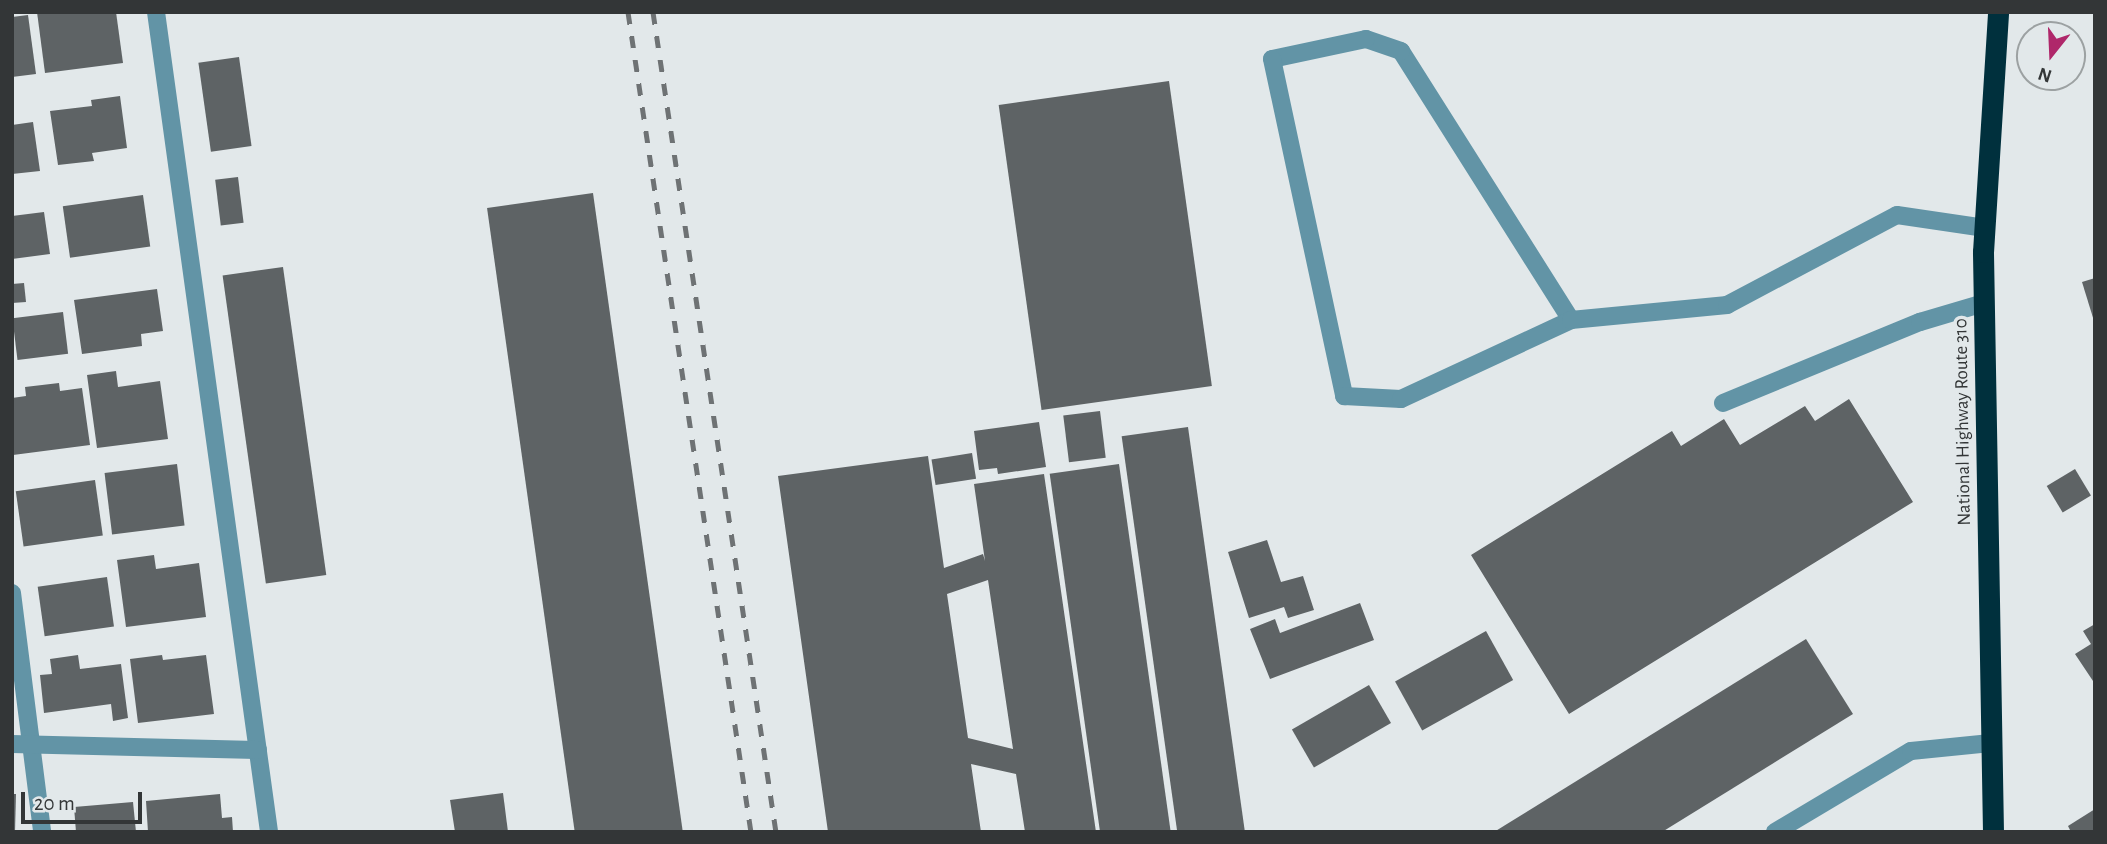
<!DOCTYPE html>
<html>
<head>
<meta charset="utf-8">
<style>
	body { margin:0 }
	#map { position:relative; width:2107px; height:844px; overflow:hidden; background:#e2e8ea; font-family:"Alegreya Sans",sans-serif }
	div>[style] { position:absolute }
	.building>* { inset:0; background:#5e6365; transform-origin:0 0 }
	.minor>* { height:18px; margin:-9px; padding:0 9px; transform-origin:9px; border-radius:9px; background:#6294a6 }
	.highway>* { height:21px; margin:-10.5px; padding:0 10.5px; transform-origin:10.5px; border-radius:10.5px; background:#00303d }
	.rail>* { height:5px; margin-top:-2.5px; transform-origin:0; background:repeating-linear-gradient(90deg,#6e7274 0 12px,transparent 0 24px) }
	span { translate:-50% -50%; white-space:nowrap; text-align:center; line-height:1.15; -webkit-text-stroke:7px #e2e8ea; paint-order:stroke }
	.street-label { font-size:19px; color:#333637 }
	.frame { position:absolute; inset:0; border:14px solid #333637; pointer-events:none }
	.north { position:absolute; left:2016px; top:21px; width:70px; height:70px; box-sizing:border-box; background:#e2e8ea; border:2px solid #9ca1a2; border-radius:50%; rotate:198deg; font-size:19px; font-weight:700; line-height:28px; text-align:center; color:#333637 }
	.north::after { content:''; display:block; margin:auto; width:24px; height:32px; background:#af276a; clip-path:polygon(50% 0,100% 100%,50% 72%,0 100%) }
	.scale { position:absolute; left:21px; top:792px; width:121px; height:32px; box-sizing:border-box; border:4px solid #333637; border-top:0; padding-left:9px; font-size:21px; line-height:24px; white-space:nowrap; color:#333637; -webkit-text-stroke:5px #e2e8ea; paint-order:stroke }
</style>
</head>
<body>
<div id="map">
	<div class="building">
		<div style="clip-path:polygon(37px 12px,116px 12px,123px 63px,45px 73px)"></div>
		<div style="clip-path:polygon(28px 15px,36px 74px,12px 77px,12px 17px)"></div>
		<div style="left:239px;top:57px;width:90px;height:41px;rotate:82deg"></div>
		<div style="left:1169px;top:81px;width:308px;height:172px;rotate:82deg"></div>
		<div style="clip-path:polygon(120px 96px,127px 148px,92px 153px,94px 161px,58px 165px,50px 111px,92px 106px,91px 100px)"></div>
		<div style="clip-path:polygon(33px 122px,40px 171px,12px 174px,12px 125px)"></div>
		<div style="left:238px;top:177px;width:46px;height:23px;rotate:83deg"></div>
		<div style="left:593px;top:193px;width:646px;height:107px;rotate:82deg"></div>
		<div style="left:143px;top:195px;width:52px;height:81px;rotate:82deg"></div>
		<div style="clip-path:polygon(44px 212px,50px 254px,12px 259px,12px 216px)"></div>
		<div style="left:283px;top:267px;width:311px;height:61px;rotate:82deg"></div>
		<div style="clip-path:polygon(2095px 278px,2095px 321px,2094px 321px,2082px 282px)"></div>
		<div style="clip-path:polygon(24px 283px,26px 302px,12px 303px,12px 284px)"></div>
		<div style="clip-path:polygon(157px 289px,163px 331px,141px 334px,142px 346px,82px 354px,74px 300px)"></div>
		<div style="left:63px;top:312px;width:42px;height:51px;rotate:83deg"></div>
		<div style="clip-path:polygon(116px 371px,118px 387px,160px 381px,168px 439px,97px 448px,87px 375px)"></div>
		<div style="clip-path:polygon(59px 383px,60px 391px,82px 388px,90px 445px,13px 455px,12px 398px,26px 396px,25px 387px)"></div>
		<div style="clip-path:polygon(1849px 399px,1913px 502px,1569px 714px,1471px 555px,1672px 431px,1681px 446px,1724px 419px,1740px 445px,1805px 406px,1815px 421px)"></div>
		<div style="left:1100px;top:411px;width:47px;height:37px;rotate:83deg"></div>
		<div style="clip-path:polygon(1039px 422px,1046px 467px,998px 474px,997px 468px,979px 470px,974px 431px)"></div>
		<div style="left:1188px;top:427px;width:409px;height:67px;rotate:82deg"></div>
		<div style="left:972px;top:453px;width:26px;height:41px;rotate:81deg"></div>
		<div style="clip-path:polygon(evenodd,928px 456px,944px 568px,983px 554px,985px 561px,974px 484px,1044px 474px,1096px 832px,1025px 832px,1016px 774px,971px 764px,981px 832px,828px 832px,778px 476px,928px 456px,988px 580px,1013px 749px,968px 738px,947px 594px,988px 580px)"></div>
		<div style="left:177px;top:464px;width:62px;height:73px;rotate:83deg"></div>
		<div style="left:1119px;top:464px;width:372px;height:70px;rotate:82deg"></div>
		<div style="left:2075px;top:469px;width:31px;height:33px;rotate:59deg"></div>
		<div style="left:95px;top:480px;width:56px;height:80px;rotate:82deg"></div>
		<div style="clip-path:polygon(1267px 540px,1281px 582px,1303px 576px,1314px 610px,1288px 618px,1284px 607px,1249px 618px,1228px 552px)"></div>
		<div style="clip-path:polygon(154px 555px,156px 569px,199px 563px,206px 617px,126px 627px,117px 560px)"></div>
		<div style="left:107px;top:577px;width:50px;height:70px;rotate:82deg"></div>
		<div style="clip-path:polygon(1360px 603px,1374px 640px,1270px 679px,1250px 629px,1275px 619px,1280px 633px)"></div>
		<div style="clip-path:polygon(2095px 624px,2095px 684px,2075px 654px,2091px 644px,2083px 631px)"></div>
		<div style="left:1486px;top:631px;width:56px;height:104px;rotate:61deg"></div>
		<div style="clip-path:polygon(1806px 639px,1853px 714px,1662px 832px,1494px 832px)"></div>
		<div style="clip-path:polygon(78px 655px,80px 669px,121px 664px,128px 718px,113px 721px,111px 704px,44px 713px,40px 675px,52px 674px,50px 659px)"></div>
		<div style="clip-path:polygon(162px 655px,163px 660px,206px 655px,214px 714px,138px 723px,130px 659px)"></div>
		<div style="left:1369px;top:685px;width:44px;height:89px;rotate:60deg"></div>
		<div style="clip-path:polygon(503px 793px,508px 832px,455px 832px,450px 800px)"></div>
		<div style="clip-path:polygon(12px 794px,16px 794px,15px 832px,12px 832px)"></div>
		<div style="clip-path:polygon(220px 794px,222px 818px,232px 817px,233px 832px,148px 832px,146px 801px)"></div>
		<div style="clip-path:polygon(133px 802px,136px 832px,76px 832px,74px 807px)"></div>
		<div style="clip-path:polygon(2095px 809px,2095px 832px,2071px 832px,2068px 826px)"></div>
	</div>
	<div class="minor">
		<div style="left:156px;top:12px;width:828px;rotate:82.15deg"></div>
		<div style="left:1571px;top:320px;width:318px;rotate:-122.3deg"></div>
		<div style="left:1401px;top:51px;width:37px;rotate:-161deg"></div>
		<div style="left:1366px;top:39px;width:96px;rotate:168deg"></div>
		<div style="left:1272px;top:59px;width:345px;rotate:77.9deg"></div>
		<div style="left:1344px;top:396px;width:57px;rotate:3deg"></div>
		<div style="left:1401px;top:399px;width:187px;rotate:-24.9deg"></div>
		<div style="left:1571px;top:320px;width:157px;rotate:-5.5deg"></div>
		<div style="left:1727px;top:305px;width:192px;rotate:-27.9deg"></div>
		<div style="left:1897px;top:215px;width:89px;rotate:8.4deg"></div>
		<div style="left:1723px;top:403px;width:213px;rotate:-22.4deg"></div>
		<div style="left:1920px;top:322px;width:67px;rotate:-16.5deg"></div>
		<div style="left:12px;top:593px;width:241px;rotate:82.8deg"></div>
		<div style="left:12px;top:744px;width:246px;rotate:1.4deg"></div>
		<div style="left:1775px;top:832px;width:158px;rotate:-30.8deg"></div>
		<div style="left:1911px;top:751px;width:80px;rotate:-5.7deg"></div>
	</div>
	<div class="highway">
		<div style="left:1993px;top:832px;width:580px;rotate:-90.99deg"></div>
		<div style="left:1983px;top:252px;width:240px;rotate:-86.4deg"></div>
	</div>
	<div class="rail">
		<div style="left:628px;top:12px;width:829px;rotate:81.47deg"></div>
		<div style="left:653px;top:12px;width:829px;rotate:81.47deg"></div>
	</div>
	<div class="street-label">
		<span style="left:1963px;top:422px;rotate:-91deg">National Highway Route 310</span>
	</div>
	<div class="frame"></div>
	<div class="north">N</div>
	<div class="scale">20 m</div>
</div>
</body>
</html>
